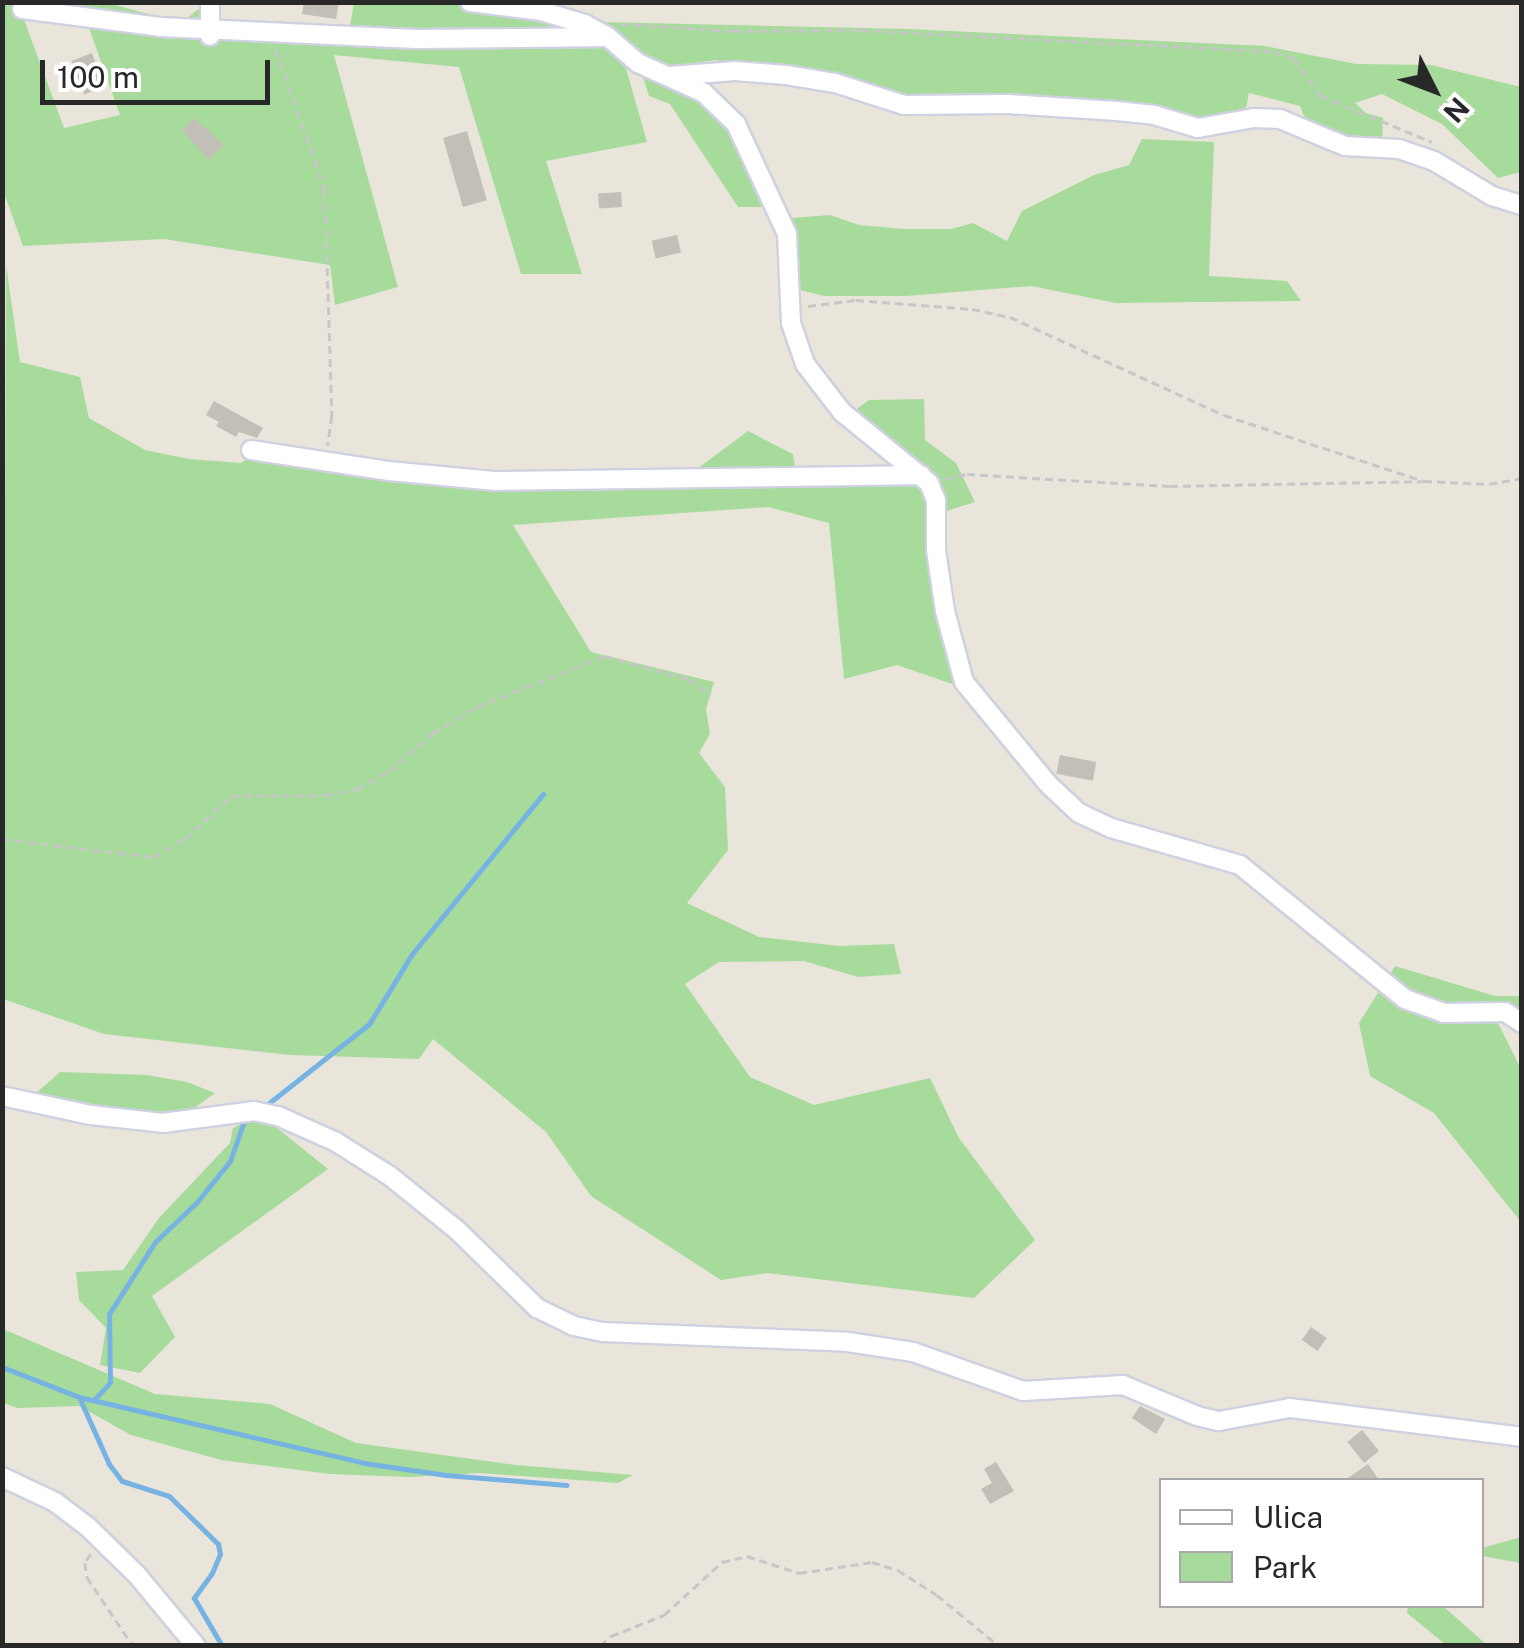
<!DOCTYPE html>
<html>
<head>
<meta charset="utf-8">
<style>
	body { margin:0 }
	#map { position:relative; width:1524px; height:1648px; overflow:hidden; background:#e9e5db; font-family:"Public Sans",sans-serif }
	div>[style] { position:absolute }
	.green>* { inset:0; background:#a7db9c }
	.stream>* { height:5px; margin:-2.5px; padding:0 2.5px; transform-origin:2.5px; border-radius:2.5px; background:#77b3e2 }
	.building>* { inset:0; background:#c2bfb7; transform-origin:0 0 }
	.path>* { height:2.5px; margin-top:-1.25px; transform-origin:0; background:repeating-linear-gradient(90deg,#c7c7c7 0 8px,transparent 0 13px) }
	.roads { filter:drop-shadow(2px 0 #d0d1e0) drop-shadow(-2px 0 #d0d1e0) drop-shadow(0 2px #d0d1e0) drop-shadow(0 -2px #d0d1e0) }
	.minor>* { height:18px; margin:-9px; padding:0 9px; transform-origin:9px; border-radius:9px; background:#fff }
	span { translate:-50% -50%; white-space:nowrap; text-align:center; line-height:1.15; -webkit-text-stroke:8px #fff; paint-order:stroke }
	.frame { position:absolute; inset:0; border:5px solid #282828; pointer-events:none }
	.legend { position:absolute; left:1159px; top:1478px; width:325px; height:130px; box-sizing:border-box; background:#fff; border:2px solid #a9a9a9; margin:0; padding:12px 18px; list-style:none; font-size:30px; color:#282828 }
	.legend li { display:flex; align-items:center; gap:20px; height:50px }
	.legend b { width:50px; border:2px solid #a9a9a9 }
	.north { position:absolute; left:1384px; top:40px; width:100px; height:100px; -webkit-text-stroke:8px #fff; paint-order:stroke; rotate:132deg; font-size:28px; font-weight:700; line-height:40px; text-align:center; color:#282828 }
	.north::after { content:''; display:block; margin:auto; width:35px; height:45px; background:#282828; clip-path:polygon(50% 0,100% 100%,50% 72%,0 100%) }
	.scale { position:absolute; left:40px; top:60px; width:230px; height:45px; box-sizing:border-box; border:5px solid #282828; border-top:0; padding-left:12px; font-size:30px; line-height:35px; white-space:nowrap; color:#282828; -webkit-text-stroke:8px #fff; paint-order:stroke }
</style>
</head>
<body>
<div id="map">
	<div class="green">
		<div style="clip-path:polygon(443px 2px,546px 17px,584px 29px,349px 32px,354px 3px)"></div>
		<div style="clip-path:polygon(3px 3px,108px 3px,174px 21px,186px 19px,206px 3px,202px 20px,162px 25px,40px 5px,19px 6px,64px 128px,120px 115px,89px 28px,329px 40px,608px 44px,623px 58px,647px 142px,546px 161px,582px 274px,521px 274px,459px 67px,334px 55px,398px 287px,335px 305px,330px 265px,164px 239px,23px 246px,3px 190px)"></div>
		<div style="clip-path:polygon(600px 22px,908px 29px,1265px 46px,1356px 64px,1431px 65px,1521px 87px,1521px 172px,1498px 178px,1442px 124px,1382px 94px,1355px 103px,1366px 113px,1383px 118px,1382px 145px,1346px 141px,1309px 128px,1300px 106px,1249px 93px,1245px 114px,1182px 120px,925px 105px,716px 60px,663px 67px,641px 59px)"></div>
		<div style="clip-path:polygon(642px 74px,697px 98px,717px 114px,738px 143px,769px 207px,738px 207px,670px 104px,649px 96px)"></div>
		<div style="clip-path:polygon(1142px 139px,1214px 142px,1209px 276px,1287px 281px,1301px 301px,1116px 303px,1031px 286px,906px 296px,824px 296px,796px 289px,792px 218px,830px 215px,859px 225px,905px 229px,951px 229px,973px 223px,1007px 241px,1022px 211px,1094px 175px,1129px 165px)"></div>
		<div style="clip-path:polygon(6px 265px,20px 362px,80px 377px,89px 418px,145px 450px,189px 459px,241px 463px,269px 444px,390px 465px,512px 474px,697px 469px,748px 431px,793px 454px,796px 472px,893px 467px,839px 422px,869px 400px,924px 399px,925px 440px,956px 463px,975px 502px,931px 516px,961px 687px,897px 665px,844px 679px,829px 523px,768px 507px,513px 525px,591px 652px,714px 682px,706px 709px,710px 734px,699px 753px,725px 787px,728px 850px,687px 903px,759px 937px,839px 946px,894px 944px,901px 974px,858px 977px,804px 961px,719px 962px,685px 984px,750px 1077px,814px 1105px,930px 1078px,959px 1138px,1035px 1240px,974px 1298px,767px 1273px,721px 1280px,591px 1196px,546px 1132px,433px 1039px,419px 1059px,290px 1055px,104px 1034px,3px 999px)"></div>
		<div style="clip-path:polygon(1395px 966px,1495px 996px,1521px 996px,1521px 1021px,1498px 1023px,1521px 1069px,1521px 1222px,1434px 1113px,1370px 1076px,1359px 1023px)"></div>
		<div style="clip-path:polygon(60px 1072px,147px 1075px,187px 1082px,215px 1093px,185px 1115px,76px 1109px,35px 1094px)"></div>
		<div style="clip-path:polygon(251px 1119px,267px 1120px,328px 1169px,152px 1296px,175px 1337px,140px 1373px,100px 1365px,106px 1328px,79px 1300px,76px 1272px,123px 1270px,159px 1218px,230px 1143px,233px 1128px)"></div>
		<div style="clip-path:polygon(3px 1329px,155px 1394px,270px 1404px,356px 1443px,516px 1465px,633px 1475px,618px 1483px,479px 1473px,410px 1477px,330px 1474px,221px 1460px,131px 1435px,79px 1406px,17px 1408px,3px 1403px)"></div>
		<div style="clip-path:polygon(1521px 1537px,1521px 1563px,1482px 1556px,1482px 1548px)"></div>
		<div style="clip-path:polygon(1408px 1606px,1443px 1606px,1487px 1645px,1446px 1645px,1407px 1613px)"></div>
	</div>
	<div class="stream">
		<div style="left:269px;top:1103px;width:127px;rotate:-38.3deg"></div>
		<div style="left:369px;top:1024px;width:82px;rotate:-58.4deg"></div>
		<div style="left:412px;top:954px;width:207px;rotate:-50.7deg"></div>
		<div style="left:2px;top:1367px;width:83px;rotate:21.3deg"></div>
		<div style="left:79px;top:1397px;width:293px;rotate:13deg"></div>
		<div style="left:364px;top:1463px;width:83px;rotate:8.3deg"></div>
		<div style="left:446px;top:1475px;width:121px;rotate:4.7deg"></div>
		<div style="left:79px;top:1397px;width:73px;rotate:65.9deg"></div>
		<div style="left:109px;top:1464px;width:21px;rotate:53deg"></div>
		<div style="left:122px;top:1481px;width:49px;rotate:17.7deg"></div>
		<div style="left:169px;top:1496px;width:69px;rotate:44.4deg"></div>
		<div style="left:218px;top:1544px;width:10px;rotate:79deg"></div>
		<div style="left:220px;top:1554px;width:21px;rotate:113deg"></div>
		<div style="left:212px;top:1573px;width:31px;rotate:126deg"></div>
		<div style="left:194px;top:1598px;width:56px;rotate:59.7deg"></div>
		<div style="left:94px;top:1400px;width:24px;rotate:-48deg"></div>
		<div style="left:110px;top:1382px;width:68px;rotate:-90.8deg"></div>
		<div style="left:109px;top:1314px;width:85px;rotate:-57.4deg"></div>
		<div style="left:155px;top:1242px;width:58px;rotate:-43.6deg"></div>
		<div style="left:197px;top:1202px;width:53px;rotate:-51.2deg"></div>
		<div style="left:230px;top:1161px;width:42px;rotate:-70.7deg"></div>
	</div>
	<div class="building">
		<div style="clip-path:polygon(304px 2px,339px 2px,336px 19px,302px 14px)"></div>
		<div style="left:92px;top:53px;width:36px;height:22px;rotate:69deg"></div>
		<div style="clip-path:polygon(194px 118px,224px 145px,209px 160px,182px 130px)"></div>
		<div style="left:467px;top:131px;width:72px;height:25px;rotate:74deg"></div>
		<div style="left:621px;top:192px;width:15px;height:23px;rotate:86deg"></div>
		<div style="left:677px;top:235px;width:18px;height:26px;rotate:77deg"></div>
		<div style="clip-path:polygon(214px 401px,263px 428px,257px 438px,239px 432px,236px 437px,216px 426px,219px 422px,206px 415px)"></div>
		<div style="left:1060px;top:755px;width:37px;height:19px;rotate:11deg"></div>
		<div style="left:1311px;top:1327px;width:19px;height:16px;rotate:35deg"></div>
		<div style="clip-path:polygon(1140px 1406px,1165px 1419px,1156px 1434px,1132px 1418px)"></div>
		<div style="left:1362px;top:1430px;width:27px;height:19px;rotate:51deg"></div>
		<div style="clip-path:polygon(996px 1462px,1014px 1491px,990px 1504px,981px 1489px,992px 1483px,984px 1469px)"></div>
		<div style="clip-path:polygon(1368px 1464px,1379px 1480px,1345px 1480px)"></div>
	</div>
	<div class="path">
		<div style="left:621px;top:24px;width:113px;rotate:3.5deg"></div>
		<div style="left:734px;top:31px;width:127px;rotate:-0.5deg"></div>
		<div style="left:861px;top:30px;width:415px;rotate:3deg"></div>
		<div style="left:1275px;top:52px;width:20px;rotate:18deg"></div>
		<div style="left:1294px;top:58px;width:47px;rotate:54.6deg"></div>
		<div style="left:1321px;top:96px;width:120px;rotate:22.5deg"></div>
		<div style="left:276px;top:49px;width:149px;rotate:70.8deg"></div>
		<div style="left:325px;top:190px;width:226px;rotate:88.2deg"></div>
		<div style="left:332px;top:416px;width:30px;rotate:98deg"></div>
		<div style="left:808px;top:306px;width:48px;rotate:-7.1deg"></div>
		<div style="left:856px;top:300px;width:116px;rotate:4.4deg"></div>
		<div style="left:972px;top:309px;width:39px;rotate:12deg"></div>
		<div style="left:1010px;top:317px;width:235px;rotate:24.6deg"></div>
		<div style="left:1224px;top:415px;width:211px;rotate:18.3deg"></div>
		<div style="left:1424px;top:481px;width:65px;rotate:2.6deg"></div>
		<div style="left:1489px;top:484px;width:34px;rotate:-10deg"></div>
		<div style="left:945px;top:479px;width:23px;rotate:-13deg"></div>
		<div style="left:967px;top:474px;width:203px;rotate:3.4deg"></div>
		<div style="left:1170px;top:486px;width:251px;rotate:-1.1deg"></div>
		<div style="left:2px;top:839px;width:153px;rotate:6.8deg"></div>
		<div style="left:154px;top:857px;width:36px;rotate:-30deg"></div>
		<div style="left:185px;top:839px;width:63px;rotate:-43.1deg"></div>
		<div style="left:231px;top:796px;width:95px;rotate:-0.6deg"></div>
		<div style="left:326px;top:795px;width:32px;rotate:-11deg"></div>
		<div style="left:357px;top:789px;width:35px;rotate:-29deg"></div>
		<div style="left:388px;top:772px;width:60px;rotate:-40.9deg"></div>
		<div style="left:433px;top:733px;width:50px;rotate:-31.2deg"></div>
		<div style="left:476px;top:707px;width:139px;rotate:-21.6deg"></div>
		<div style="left:605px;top:656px;width:87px;rotate:15.3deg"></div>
		<div style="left:689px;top:679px;width:27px;rotate:36deg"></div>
		<div style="left:91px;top:1554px;width:11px;rotate:124deg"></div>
		<div style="left:85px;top:1563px;width:14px;rotate:82deg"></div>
		<div style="left:87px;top:1577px;width:83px;rotate:56.3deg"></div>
		<div style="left:600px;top:1646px;width:15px;rotate:-42deg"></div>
		<div style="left:611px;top:1636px;width:57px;rotate:-21.6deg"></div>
		<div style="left:664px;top:1615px;width:79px;rotate:-42.4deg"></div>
		<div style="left:722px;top:1562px;width:26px;rotate:-13deg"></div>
		<div style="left:747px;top:1556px;width:55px;rotate:18.1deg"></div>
		<div style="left:799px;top:1573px;width:74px;rotate:-8.6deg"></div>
		<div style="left:872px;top:1562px;width:27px;rotate:17deg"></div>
		<div style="left:898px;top:1570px;width:46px;rotate:32.7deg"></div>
		<div style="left:937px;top:1595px;width:80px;rotate:39.4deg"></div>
	</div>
	<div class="roads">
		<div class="minor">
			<div style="left:470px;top:2px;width:72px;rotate:7.2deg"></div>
			<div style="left:541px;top:11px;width:46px;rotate:16.5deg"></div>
			<div style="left:585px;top:24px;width:26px;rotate:29deg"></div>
			<div style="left:608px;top:37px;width:40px;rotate:41deg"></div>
			<div style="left:638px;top:63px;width:72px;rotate:24.4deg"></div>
			<div style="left:704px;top:93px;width:45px;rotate:44.1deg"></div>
			<div style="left:736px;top:124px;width:121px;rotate:65.1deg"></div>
			<div style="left:787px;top:234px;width:89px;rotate:87.4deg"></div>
			<div style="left:791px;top:323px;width:43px;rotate:71.1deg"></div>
			<div style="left:805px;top:364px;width:61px;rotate:52.4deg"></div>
			<div style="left:842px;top:412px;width:112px;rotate:39.2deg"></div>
			<div style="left:929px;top:483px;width:18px;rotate:68deg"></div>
			<div style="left:936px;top:500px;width:50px;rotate:90deg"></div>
			<div style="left:936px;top:550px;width:62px;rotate:81.6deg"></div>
			<div style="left:945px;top:611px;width:73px;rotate:75deg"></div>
			<div style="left:964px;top:682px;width:132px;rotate:50.5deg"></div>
			<div style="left:1048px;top:784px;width:42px;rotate:43.1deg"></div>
			<div style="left:1079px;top:813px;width:35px;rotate:25deg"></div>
			<div style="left:1111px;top:828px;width:134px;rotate:16deg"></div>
			<div style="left:1240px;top:865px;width:213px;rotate:39.1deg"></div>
			<div style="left:1405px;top:999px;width:41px;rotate:19.7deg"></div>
			<div style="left:1444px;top:1013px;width:61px;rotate:-0.9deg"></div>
			<div style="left:1505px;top:1012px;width:20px;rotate:33deg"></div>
			<div style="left:22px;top:9px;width:139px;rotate:7.4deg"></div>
			<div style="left:160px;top:27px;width:256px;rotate:2.7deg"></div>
			<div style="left:416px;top:39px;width:191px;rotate:-0.6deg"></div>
			<div style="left:210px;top:36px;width:34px;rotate:-90deg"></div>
			<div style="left:671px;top:76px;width:64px;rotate:-4.5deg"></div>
			<div style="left:735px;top:71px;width:51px;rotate:4.5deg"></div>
			<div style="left:786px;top:75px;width:50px;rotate:9.3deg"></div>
			<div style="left:835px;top:83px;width:72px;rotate:17.7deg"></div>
			<div style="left:904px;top:105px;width:104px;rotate:-0.6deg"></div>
			<div style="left:1008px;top:104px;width:109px;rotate:3.7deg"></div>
			<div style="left:1117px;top:111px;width:37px;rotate:6deg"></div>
			<div style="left:1154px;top:115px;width:46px;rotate:16.5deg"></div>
			<div style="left:1198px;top:128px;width:57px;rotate:-10.1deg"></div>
			<div style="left:1254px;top:118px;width:26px;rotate:2deg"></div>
			<div style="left:1280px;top:119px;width:70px;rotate:22.6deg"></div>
			<div style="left:1345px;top:146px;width:54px;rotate:3.2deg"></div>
			<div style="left:1399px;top:149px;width:37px;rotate:19deg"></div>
			<div style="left:1434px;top:161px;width:68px;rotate:31.1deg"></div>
			<div style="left:1492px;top:196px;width:31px;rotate:17deg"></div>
			<div style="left:251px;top:450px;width:140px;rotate:8.7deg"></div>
			<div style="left:389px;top:471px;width:105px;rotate:5.4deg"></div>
			<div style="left:494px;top:481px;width:427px;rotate:-0.8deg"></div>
			<div style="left:2px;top:1096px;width:91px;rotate:12.1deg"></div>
			<div style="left:91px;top:1115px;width:72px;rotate:6.3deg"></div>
			<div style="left:163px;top:1123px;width:92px;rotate:-7.5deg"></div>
			<div style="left:254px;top:1111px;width:25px;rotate:12deg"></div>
			<div style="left:278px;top:1116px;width:64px;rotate:24.1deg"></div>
			<div style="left:336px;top:1142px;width:64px;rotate:32.2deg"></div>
			<div style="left:390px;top:1176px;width:86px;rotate:38.9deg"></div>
			<div style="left:457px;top:1230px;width:112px;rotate:44.3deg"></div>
			<div style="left:537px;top:1308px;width:41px;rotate:25.9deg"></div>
			<div style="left:574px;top:1326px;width:30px;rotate:12deg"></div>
			<div style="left:603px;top:1332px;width:245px;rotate:2.3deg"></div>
			<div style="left:848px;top:1342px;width:66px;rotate:8.7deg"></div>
			<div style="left:913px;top:1352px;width:117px;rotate:19.5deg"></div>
			<div style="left:1023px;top:1391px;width:100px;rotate:-3.4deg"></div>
			<div style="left:1123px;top:1385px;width:80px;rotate:22.7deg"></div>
			<div style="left:1197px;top:1416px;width:23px;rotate:13deg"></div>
			<div style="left:1219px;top:1421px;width:72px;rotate:-10.4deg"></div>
			<div style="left:1290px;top:1408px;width:234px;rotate:7.1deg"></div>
			<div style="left:2px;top:1477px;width:59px;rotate:25.3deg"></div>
			<div style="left:55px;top:1502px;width:41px;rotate:37.1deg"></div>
			<div style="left:88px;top:1527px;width:69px;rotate:44.4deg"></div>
			<div style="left:137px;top:1575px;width:92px;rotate:50.3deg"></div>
		</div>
	</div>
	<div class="frame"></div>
	<ul class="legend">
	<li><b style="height:12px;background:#fff"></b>Ulica</li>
	<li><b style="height:28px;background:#a7db9c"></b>Park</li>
	</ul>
	<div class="north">N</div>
	<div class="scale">100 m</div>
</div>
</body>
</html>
